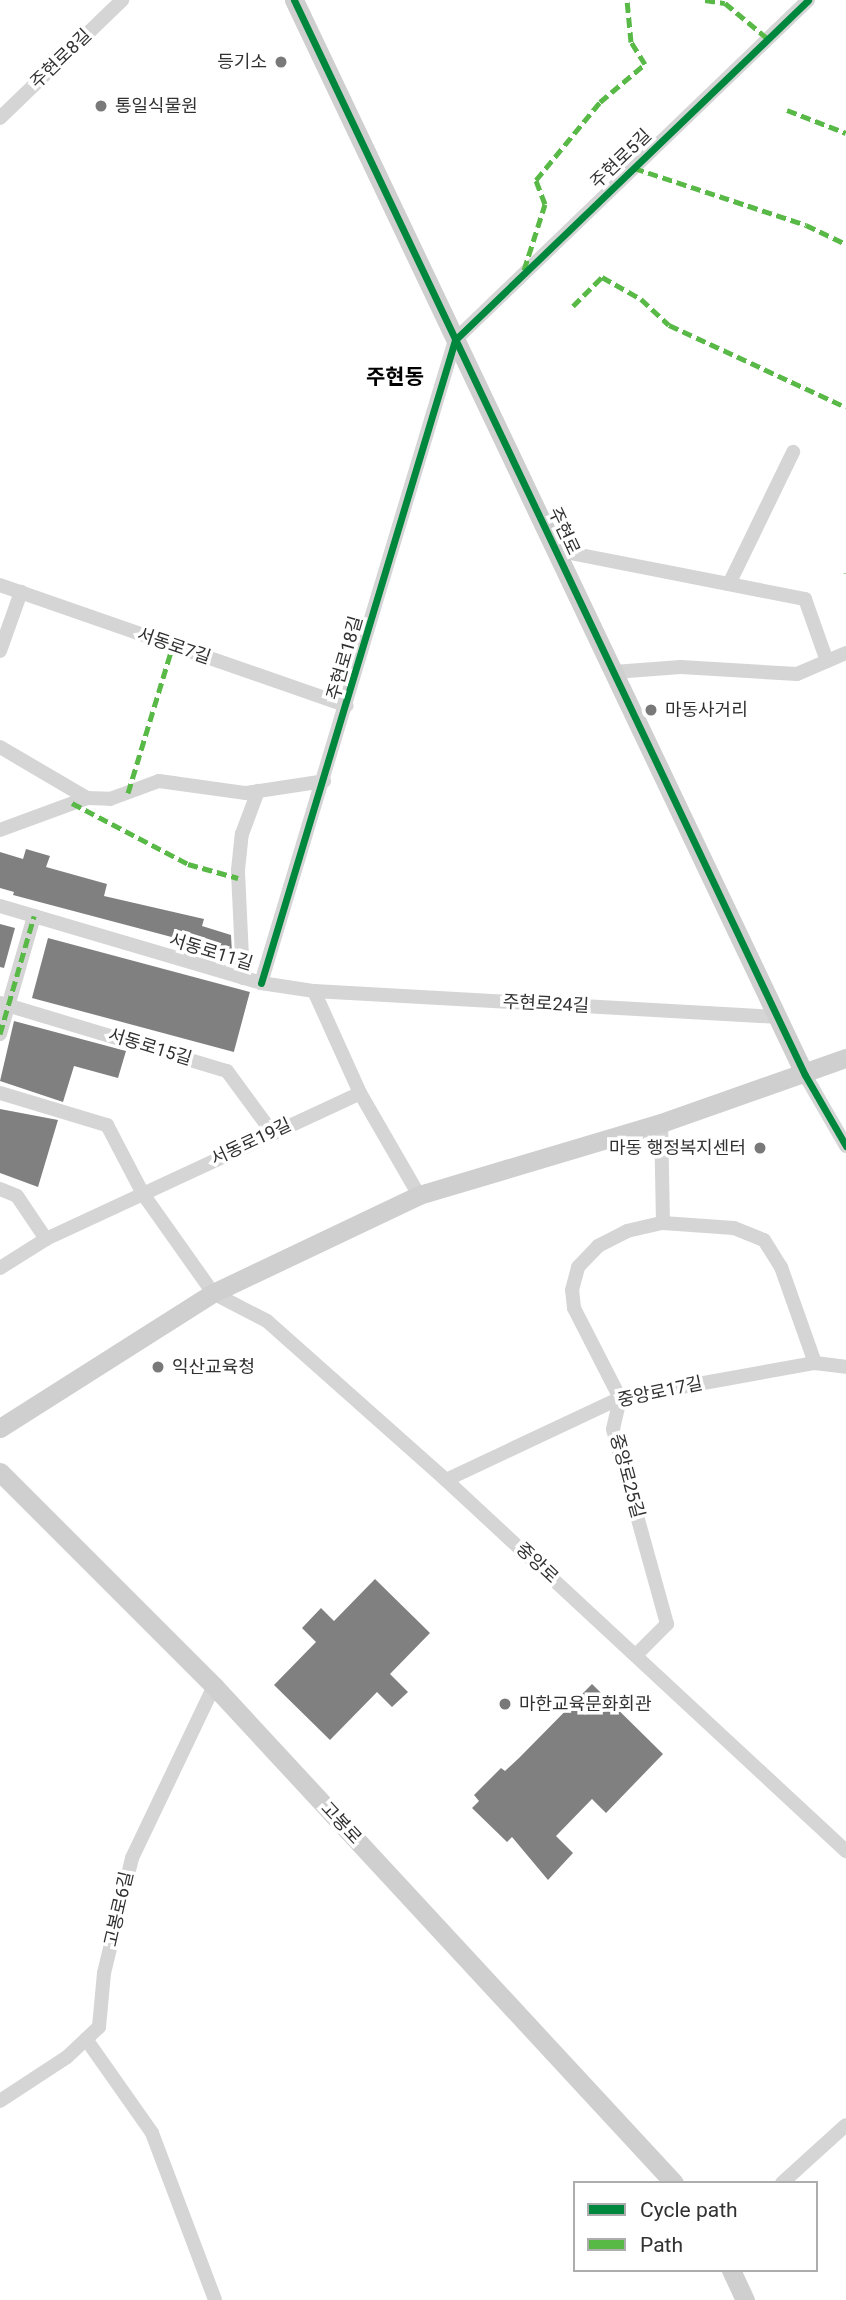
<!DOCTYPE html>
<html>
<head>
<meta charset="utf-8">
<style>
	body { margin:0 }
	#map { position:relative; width:846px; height:2300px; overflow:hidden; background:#fff; font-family:Roboto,"Noto Sans KR",sans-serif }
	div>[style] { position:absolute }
	.building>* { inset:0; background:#808080; transform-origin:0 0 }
	.street>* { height:14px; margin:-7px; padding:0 7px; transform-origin:7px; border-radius:7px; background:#d5d5d5 }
	.secondary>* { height:19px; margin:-9.5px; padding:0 9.5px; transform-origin:9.5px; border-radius:9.5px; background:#cfcfcf }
	.quiet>* { height:5px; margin-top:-2.5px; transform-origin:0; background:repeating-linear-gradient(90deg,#58b947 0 10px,transparent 0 15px) }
	.cycleway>* { height:7px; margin:-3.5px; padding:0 3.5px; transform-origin:3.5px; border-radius:3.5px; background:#00873e }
	.dots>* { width:19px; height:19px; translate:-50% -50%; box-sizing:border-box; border:4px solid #fff; border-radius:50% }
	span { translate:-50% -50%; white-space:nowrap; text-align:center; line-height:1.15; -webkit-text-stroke:7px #fff; paint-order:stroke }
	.street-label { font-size:18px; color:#313131 }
	.poi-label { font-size:18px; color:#313131 }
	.right { translate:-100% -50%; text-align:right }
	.left { translate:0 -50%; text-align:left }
	.quarter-label { font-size:21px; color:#000; font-weight:700 }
	.legend { position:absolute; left:573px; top:2181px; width:245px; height:91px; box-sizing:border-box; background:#fff; border:2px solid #adadad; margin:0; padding:9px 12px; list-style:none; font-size:21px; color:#313131 }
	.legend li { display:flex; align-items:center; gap:14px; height:35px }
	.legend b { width:35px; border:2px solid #adadad }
</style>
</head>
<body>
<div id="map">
	<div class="building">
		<div style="clip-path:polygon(26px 849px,50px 856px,46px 867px,107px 884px,104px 896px,204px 919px,202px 926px,231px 935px,232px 953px,13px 895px,14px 892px,0 888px,0 852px,23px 859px)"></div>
		<div style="clip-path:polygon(0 924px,15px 928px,4px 968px,0 967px)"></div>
		<div style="left:48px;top:938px;width:209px;height:62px;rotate:15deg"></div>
		<div style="clip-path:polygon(14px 1021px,126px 1051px,118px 1078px,74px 1066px,63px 1102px,0 1081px)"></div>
		<div style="clip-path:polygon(0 1109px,58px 1120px,38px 1187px,0 1173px)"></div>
		<div style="clip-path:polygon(375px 1579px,430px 1633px,390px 1674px,408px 1692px,392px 1707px,377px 1692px,330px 1740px,274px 1685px,316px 1642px,302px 1628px,321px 1608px,334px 1621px)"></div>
		<div style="clip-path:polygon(592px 1684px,663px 1754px,606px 1813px,592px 1799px,556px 1836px,573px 1853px,548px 1880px,512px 1837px,507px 1842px,472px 1808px,479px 1801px,474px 1795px,501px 1768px,505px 1771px,519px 1758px)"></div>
	</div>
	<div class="street">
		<div style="left:0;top:118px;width:170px;rotate:-44deg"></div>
		<div style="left:555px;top:550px;width:255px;rotate:11.1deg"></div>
		<div style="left:805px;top:599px;width:66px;rotate:70.5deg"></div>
		<div style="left:729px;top:584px;width:147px;rotate:-64.1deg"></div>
		<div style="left:0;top:585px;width:367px;rotate:19.2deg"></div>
		<div style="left:0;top:651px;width:63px;rotate:-70.4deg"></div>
		<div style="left:614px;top:672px;width:67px;rotate:-4.3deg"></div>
		<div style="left:681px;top:667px;width:116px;rotate:3.5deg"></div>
		<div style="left:797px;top:674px;width:53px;rotate:-23.2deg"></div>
		<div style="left:0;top:747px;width:101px;rotate:30.4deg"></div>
		<div style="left:0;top:830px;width:93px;rotate:-20.2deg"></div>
		<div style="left:87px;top:798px;width:23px;rotate:2deg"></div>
		<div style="left:110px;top:799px;width:52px;rotate:-20.2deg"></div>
		<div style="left:159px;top:781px;width:88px;rotate:7.9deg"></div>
		<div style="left:246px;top:793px;width:79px;rotate:-8.7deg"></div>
		<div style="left:0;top:906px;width:272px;rotate:16.4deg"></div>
		<div style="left:261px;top:983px;width:54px;rotate:8.6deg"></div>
		<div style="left:314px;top:991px;width:112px;rotate:65.7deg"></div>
		<div style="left:360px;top:1093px;width:118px;rotate:60deg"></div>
		<div style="left:243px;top:978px;width:108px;rotate:-92.7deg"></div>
		<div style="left:238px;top:870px;width:36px;rotate:-84deg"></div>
		<div style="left:242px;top:834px;width:46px;rotate:-69.6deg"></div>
		<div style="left:261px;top:983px;width:672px;rotate:-73.21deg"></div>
		<div style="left:455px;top:340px;width:490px;rotate:-43.9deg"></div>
		<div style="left:314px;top:991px;width:465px;rotate:3.2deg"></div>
		<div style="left:0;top:1003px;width:237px;rotate:16.7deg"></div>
		<div style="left:227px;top:1071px;width:74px;rotate:53.7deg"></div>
		<div style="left:0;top:1034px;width:123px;rotate:-73.9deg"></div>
		<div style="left:805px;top:1075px;width:82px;rotate:60deg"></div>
		<div style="left:0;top:1093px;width:112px;rotate:16.7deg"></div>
		<div style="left:107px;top:1125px;width:78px;rotate:62.4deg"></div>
		<div style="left:143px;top:1194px;width:121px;rotate:54.7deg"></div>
		<div style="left:213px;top:1293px;width:61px;rotate:27.4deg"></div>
		<div style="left:267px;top:1321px;width:239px;rotate:41.6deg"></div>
		<div style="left:446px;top:1480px;width:546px;rotate:42.85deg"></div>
		<div style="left:0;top:1189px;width:18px;rotate:22deg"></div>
		<div style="left:17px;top:1196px;width:52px;rotate:56deg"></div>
		<div style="left:663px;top:1223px;width:71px;rotate:4deg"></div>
		<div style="left:734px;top:1228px;width:32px;rotate:22deg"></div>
		<div style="left:764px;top:1240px;width:32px;rotate:58deg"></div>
		<div style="left:781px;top:1267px;width:102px;rotate:70.5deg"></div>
		<div style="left:0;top:1268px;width:54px;rotate:-32.2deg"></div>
		<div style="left:46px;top:1239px;width:346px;rotate:-24.9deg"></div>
		<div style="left:446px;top:1480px;width:192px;rotate:-25.2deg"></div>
		<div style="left:620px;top:1398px;width:198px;rotate:-10.2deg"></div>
		<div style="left:815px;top:1363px;width:31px;rotate:7deg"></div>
		<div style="left:636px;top:1655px;width:44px;rotate:-45deg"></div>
		<div style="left:667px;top:1624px;width:202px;rotate:-105.5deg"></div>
		<div style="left:613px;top:1429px;width:32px;rotate:-77deg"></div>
		<div style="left:620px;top:1398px;width:101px;rotate:-117.1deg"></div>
		<div style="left:574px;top:1308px;width:18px;rotate:-96deg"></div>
		<div style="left:572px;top:1290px;width:24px;rotate:-75deg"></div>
		<div style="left:578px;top:1267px;width:29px;rotate:-46deg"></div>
		<div style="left:598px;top:1246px;width:33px;rotate:-27deg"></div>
		<div style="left:627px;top:1231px;width:37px;rotate:-13deg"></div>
		<div style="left:663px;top:1223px;width:100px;rotate:-91.1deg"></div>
		<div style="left:86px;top:2039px;width:115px;rotate:54.9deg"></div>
		<div style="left:152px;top:2133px;width:178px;rotate:69.3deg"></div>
		<div style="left:0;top:2101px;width:80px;rotate:-33.3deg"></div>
		<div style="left:67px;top:2057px;width:44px;rotate:-43.2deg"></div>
		<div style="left:99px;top:2027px;width:54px;rotate:-84.7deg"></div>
		<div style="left:104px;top:1973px;width:118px;rotate:-76.3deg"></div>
		<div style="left:132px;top:1858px;width:191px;rotate:-64.5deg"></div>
		<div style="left:782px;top:2183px;width:86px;rotate:-42.2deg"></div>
	</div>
	<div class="secondary">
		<div style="left:294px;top:0;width:1190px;rotate:64.58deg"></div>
		<div style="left:0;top:1428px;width:252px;rotate:-32.4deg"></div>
		<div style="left:213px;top:1293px;width:228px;rotate:-25.4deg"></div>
		<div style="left:419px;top:1195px;width:252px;rotate:-16.6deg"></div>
		<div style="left:661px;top:1123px;width:196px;rotate:-19.4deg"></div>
		<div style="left:0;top:1472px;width:303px;rotate:45deg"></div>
		<div style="left:214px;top:1686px;width:677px;rotate:47.21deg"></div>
		<div style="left:731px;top:2270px;width:33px;rotate:65deg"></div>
	</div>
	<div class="quiet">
		<div style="left:705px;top:0;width:20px;rotate:9deg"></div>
		<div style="left:725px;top:3px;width:56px;rotate:39.9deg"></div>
		<div style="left:787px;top:110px;width:63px;rotate:21.3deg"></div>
		<div style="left:634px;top:168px;width:181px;rotate:18.3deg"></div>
		<div style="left:806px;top:225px;width:44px;rotate:25.4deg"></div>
		<div style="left:524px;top:270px;width:69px;rotate:-72.3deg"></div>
		<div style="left:545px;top:204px;width:26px;rotate:-111deg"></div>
		<div style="left:536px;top:180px;width:101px;rotate:-50.6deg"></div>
		<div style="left:600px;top:102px;width:59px;rotate:-40.2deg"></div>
		<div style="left:645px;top:64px;width:26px;rotate:-122deg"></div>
		<div style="left:631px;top:42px;width:42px;rotate:-95.4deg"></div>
		<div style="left:573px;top:306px;width:41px;rotate:-45deg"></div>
		<div style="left:602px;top:277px;width:45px;rotate:29.4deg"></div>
		<div style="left:641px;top:299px;width:38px;rotate:43deg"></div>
		<div style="left:669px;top:325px;width:195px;rotate:24.9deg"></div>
		<div style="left:846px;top:574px;width:1px;rotate:-90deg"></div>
		<div style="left:128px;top:793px;width:155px;rotate:-73.1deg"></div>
		<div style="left:72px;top:803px;width:131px;rotate:27.7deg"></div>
		<div style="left:188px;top:864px;width:52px;rotate:15.6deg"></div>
		<div style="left:0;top:1034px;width:123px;rotate:-73.9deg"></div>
	</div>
	<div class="cycleway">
		<div style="left:294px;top:0;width:1190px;rotate:64.58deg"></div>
		<div style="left:805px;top:1075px;width:82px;rotate:60deg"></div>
		<div style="left:261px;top:983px;width:672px;rotate:-73.21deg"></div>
		<div style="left:455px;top:340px;width:490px;rotate:-43.9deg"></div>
	</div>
	<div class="dots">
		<div style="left:281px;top:62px;background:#797979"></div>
		<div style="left:101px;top:106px;background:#797979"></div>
		<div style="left:651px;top:710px;background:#797979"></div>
		<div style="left:760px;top:1148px;background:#797979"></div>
		<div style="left:158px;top:1367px;background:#797979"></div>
		<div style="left:505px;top:1704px;background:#797979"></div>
	</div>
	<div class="street-label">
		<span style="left:61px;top:59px;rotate:-44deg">주현로8길</span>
		<span style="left:621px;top:159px;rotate:-44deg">주현로5길</span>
		<span style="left:564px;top:531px;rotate:65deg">주현로</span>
		<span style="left:174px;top:646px;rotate:19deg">서동로7길</span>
		<span style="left:345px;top:658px;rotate:-74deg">주현로18길</span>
		<span style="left:211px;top:952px;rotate:17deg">서동로11길</span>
		<span style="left:546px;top:1004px;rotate:3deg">주현로24길</span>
		<span style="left:150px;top:1047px;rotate:17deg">서동로15길</span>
		<span style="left:251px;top:1142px;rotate:-25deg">서동로19길</span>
		<span style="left:660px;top:1392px;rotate:-12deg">중앙로17길</span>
		<span style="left:627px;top:1476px;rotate:75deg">중앙로25길</span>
		<span style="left:537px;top:1563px;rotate:43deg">중앙로</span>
		<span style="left:341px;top:1823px;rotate:47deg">고봉로</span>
		<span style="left:119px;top:1909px;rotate:-77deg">고봉로6길</span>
	</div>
	<div class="poi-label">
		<span class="right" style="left:267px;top:62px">등기소</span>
		<span class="left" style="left:115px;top:106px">통일식물원</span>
		<span class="left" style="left:665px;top:710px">마동사거리</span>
		<span class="right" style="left:746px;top:1148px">마동 행정복지센터</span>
		<span class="left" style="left:172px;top:1367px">익산교육청</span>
		<span class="left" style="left:519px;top:1704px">마한교육문화회관</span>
	</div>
	<div class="quarter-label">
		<span style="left:395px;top:377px">주현동</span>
	</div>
	<ul class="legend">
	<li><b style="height:9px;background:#00873e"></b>Cycle path</li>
	<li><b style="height:9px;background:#58b947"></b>Path</li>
	</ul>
</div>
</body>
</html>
